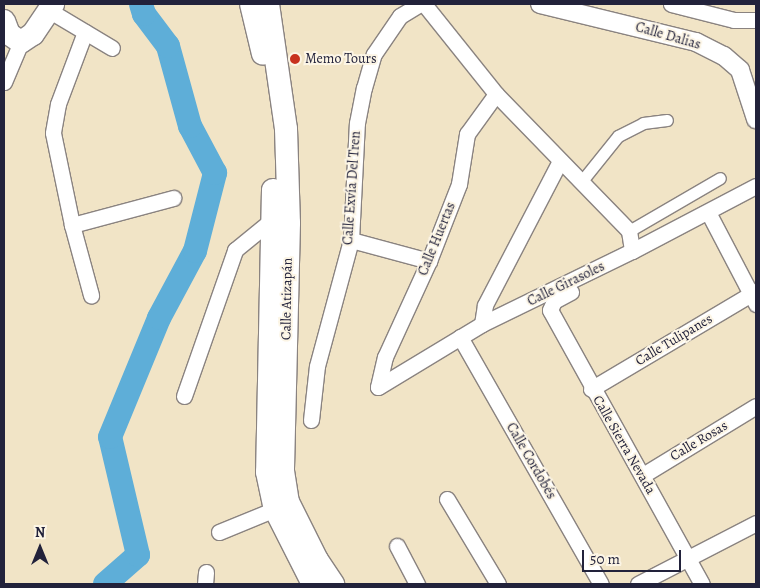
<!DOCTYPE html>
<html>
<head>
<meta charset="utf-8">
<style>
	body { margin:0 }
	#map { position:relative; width:760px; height:588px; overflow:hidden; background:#f1e4c6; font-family:Alegreya,serif }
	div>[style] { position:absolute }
	.river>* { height:24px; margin:-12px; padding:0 12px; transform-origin:12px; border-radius:12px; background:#5eaed8 }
	.roads { filter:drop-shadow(1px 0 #8a8380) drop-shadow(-1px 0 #8a8380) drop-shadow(0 1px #8a8380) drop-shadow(0 -1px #8a8380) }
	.pedestrian>* { height:11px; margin:-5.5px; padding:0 5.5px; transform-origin:5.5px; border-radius:5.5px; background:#fff }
	.minor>* { height:15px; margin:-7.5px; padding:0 7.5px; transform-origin:7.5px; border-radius:7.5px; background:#fff }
	.tertiary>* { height:18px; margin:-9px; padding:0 9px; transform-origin:9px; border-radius:9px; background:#fff }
	.primary>* { height:22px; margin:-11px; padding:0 11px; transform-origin:11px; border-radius:11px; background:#fff }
	.dots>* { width:14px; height:14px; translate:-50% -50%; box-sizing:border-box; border:2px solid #fcf5e5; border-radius:50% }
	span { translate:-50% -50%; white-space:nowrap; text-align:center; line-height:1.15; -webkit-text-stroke:4px #fcf5e5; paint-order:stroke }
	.street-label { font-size:14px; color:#22223b }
	.poi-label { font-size:14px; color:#22223b }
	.left { translate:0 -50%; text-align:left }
	.frame { position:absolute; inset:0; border:5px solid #22223b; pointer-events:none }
	.north { position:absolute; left:15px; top:523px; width:50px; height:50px; -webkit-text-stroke:4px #fcf5e5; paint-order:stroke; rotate:0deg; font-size:14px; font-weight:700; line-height:20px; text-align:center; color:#22223b }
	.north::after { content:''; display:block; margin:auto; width:18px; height:22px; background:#22223b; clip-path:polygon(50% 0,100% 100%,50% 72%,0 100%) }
	.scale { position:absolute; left:582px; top:550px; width:99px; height:22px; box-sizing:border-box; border:2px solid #22223b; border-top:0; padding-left:6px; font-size:15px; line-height:18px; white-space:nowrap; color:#22223b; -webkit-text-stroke:4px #fcf5e5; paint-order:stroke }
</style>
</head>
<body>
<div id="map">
	<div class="river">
		<div style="left:105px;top:584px;width:44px;rotate:-41.3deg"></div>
		<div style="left:138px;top:555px;width:121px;rotate:-103.3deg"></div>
		<div style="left:110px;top:437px;width:129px;rotate:-67.6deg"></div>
		<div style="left:159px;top:318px;width:76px;rotate:-61.8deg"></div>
		<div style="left:195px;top:251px;width:81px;rotate:-75.6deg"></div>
		<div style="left:215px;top:173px;width:53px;rotate:-118deg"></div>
		<div style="left:190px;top:126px;width:83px;rotate:-105.4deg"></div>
		<div style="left:168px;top:46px;width:40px;rotate:-127deg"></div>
		<div style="left:144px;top:14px;width:10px;rotate:-107deg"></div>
	</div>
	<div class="roads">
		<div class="pedestrian">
			<div style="left:581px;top:182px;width:59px;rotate:-51.2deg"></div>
			<div style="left:618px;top:136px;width:28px;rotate:-27deg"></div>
			<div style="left:643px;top:123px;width:24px;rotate:-7deg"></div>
			<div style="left:629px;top:231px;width:105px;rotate:-30.2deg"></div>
		</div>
		<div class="minor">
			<div style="left:424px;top:4px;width:115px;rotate:51.3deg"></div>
			<div style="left:496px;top:94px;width:191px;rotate:45.8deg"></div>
			<div style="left:629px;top:231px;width:20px;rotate:81deg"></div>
			<div style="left:671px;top:4px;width:65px;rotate:14.3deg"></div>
			<div style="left:734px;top:20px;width:22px"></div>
			<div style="left:50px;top:11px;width:72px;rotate:30.8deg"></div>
			<div style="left:85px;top:32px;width:77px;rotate:110.6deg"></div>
			<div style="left:58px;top:104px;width:29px;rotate:100deg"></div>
			<div style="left:53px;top:133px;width:94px;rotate:78.3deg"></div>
			<div style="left:72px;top:225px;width:73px;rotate:74.8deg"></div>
			<div style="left:4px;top:82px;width:43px;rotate:-67deg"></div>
			<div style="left:708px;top:212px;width:104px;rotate:62.4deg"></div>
			<div style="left:72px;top:225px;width:105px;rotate:-15deg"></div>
			<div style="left:351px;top:240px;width:81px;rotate:15.1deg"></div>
			<div style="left:571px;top:292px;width:19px;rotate:152deg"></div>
			<div style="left:554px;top:301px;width:10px;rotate:114deg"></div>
			<div style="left:550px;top:310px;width:313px;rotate:61deg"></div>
			<div style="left:482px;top:324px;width:19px;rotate:-81deg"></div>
			<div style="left:485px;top:305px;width:162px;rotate:-62.5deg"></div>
			<div style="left:460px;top:337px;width:284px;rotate:60.3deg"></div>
			<div style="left:378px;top:387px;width:122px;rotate:-31.2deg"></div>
			<div style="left:482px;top:324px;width:167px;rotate:-26deg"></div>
			<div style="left:632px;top:251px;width:140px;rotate:-27.7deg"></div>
			<div style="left:378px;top:387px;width:31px;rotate:-77deg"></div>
			<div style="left:385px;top:357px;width:106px;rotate:-65.4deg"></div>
			<div style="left:429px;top:261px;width:83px;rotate:-68.7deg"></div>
			<div style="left:459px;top:184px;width:51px;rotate:-80.9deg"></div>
			<div style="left:467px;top:134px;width:49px;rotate:-54.1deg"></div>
			<div style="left:591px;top:389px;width:192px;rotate:-30.7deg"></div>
			<div style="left:184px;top:396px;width:155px;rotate:-70.7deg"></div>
			<div style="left:235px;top:250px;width:49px;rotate:-39.2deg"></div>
			<div style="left:311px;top:420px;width:54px;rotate:-83.7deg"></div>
			<div style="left:317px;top:366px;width:131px;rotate:-74.9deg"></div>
			<div style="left:351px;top:240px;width:117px;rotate:-87.1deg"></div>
			<div style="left:357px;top:123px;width:36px;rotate:-79deg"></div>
			<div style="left:364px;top:88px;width:35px;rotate:-74deg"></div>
			<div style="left:374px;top:54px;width:46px;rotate:-55.6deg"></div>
			<div style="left:400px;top:16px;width:23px;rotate:-31deg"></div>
			<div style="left:643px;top:475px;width:132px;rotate:-31.4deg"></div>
			<div style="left:447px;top:499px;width:99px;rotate:59deg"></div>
			<div style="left:219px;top:532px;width:61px;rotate:-22.3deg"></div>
			<div style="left:397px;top:546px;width:43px;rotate:62.2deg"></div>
			<div style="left:205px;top:584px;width:12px;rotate:-85deg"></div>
			<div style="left:638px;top:584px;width:133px;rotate:-27.3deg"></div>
		</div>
		<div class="tertiary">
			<div style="left:540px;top:4px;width:161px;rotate:13.7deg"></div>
			<div style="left:696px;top:42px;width:31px;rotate:27deg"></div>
			<div style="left:724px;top:56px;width:21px;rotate:41deg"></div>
			<div style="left:740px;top:70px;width:52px;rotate:71.9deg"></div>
		</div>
		<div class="primary">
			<div style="left:251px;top:4px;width:51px;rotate:76.5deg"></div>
			<div style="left:268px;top:4px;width:126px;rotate:81.8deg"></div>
			<div style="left:286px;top:129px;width:94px;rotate:88.2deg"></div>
			<div style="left:289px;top:223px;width:248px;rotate:91.4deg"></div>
			<div style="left:283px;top:471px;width:31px;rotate:81deg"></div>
			<div style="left:288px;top:502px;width:65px;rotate:63.4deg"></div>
			<div style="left:317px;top:560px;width:29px;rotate:56deg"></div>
			<div style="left:4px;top:21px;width:14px;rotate:69deg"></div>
			<div style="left:9px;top:34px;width:14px;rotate:34deg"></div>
			<div style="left:21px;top:42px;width:14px;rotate:-34deg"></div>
			<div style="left:33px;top:34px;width:36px;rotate:-56deg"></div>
			<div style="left:273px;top:190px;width:282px;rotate:91.2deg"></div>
			<div style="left:267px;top:472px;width:38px;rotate:78deg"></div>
			<div style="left:275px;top:509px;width:84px;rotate:63.1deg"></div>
		</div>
	</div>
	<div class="dots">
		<div style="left:295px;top:59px;background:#c8321e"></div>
	</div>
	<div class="street-label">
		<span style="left:668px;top:36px;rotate:16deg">Calle Dalias</span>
		<span style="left:352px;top:188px;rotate:-86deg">Calle Exvía Del Tren</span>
		<span style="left:437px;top:239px;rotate:-68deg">Calle Huertas</span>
		<span style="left:566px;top:284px;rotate:-26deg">Calle Girasoles</span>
		<span style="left:287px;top:299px;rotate:-89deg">Calle Atizapán</span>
		<span style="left:674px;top:340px;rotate:-31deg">Calle Tulipanes</span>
		<span style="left:699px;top:441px;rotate:-31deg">Calle Rosas</span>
		<span style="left:624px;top:445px;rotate:60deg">Calle Sierra Nevada</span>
		<span style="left:531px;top:461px;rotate:60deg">Calle Cordobés</span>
	</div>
	<div class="poi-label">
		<span class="left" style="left:305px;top:59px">Memo Tours</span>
	</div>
	<div class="frame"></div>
	<div class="north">N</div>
	<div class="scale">50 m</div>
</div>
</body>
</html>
